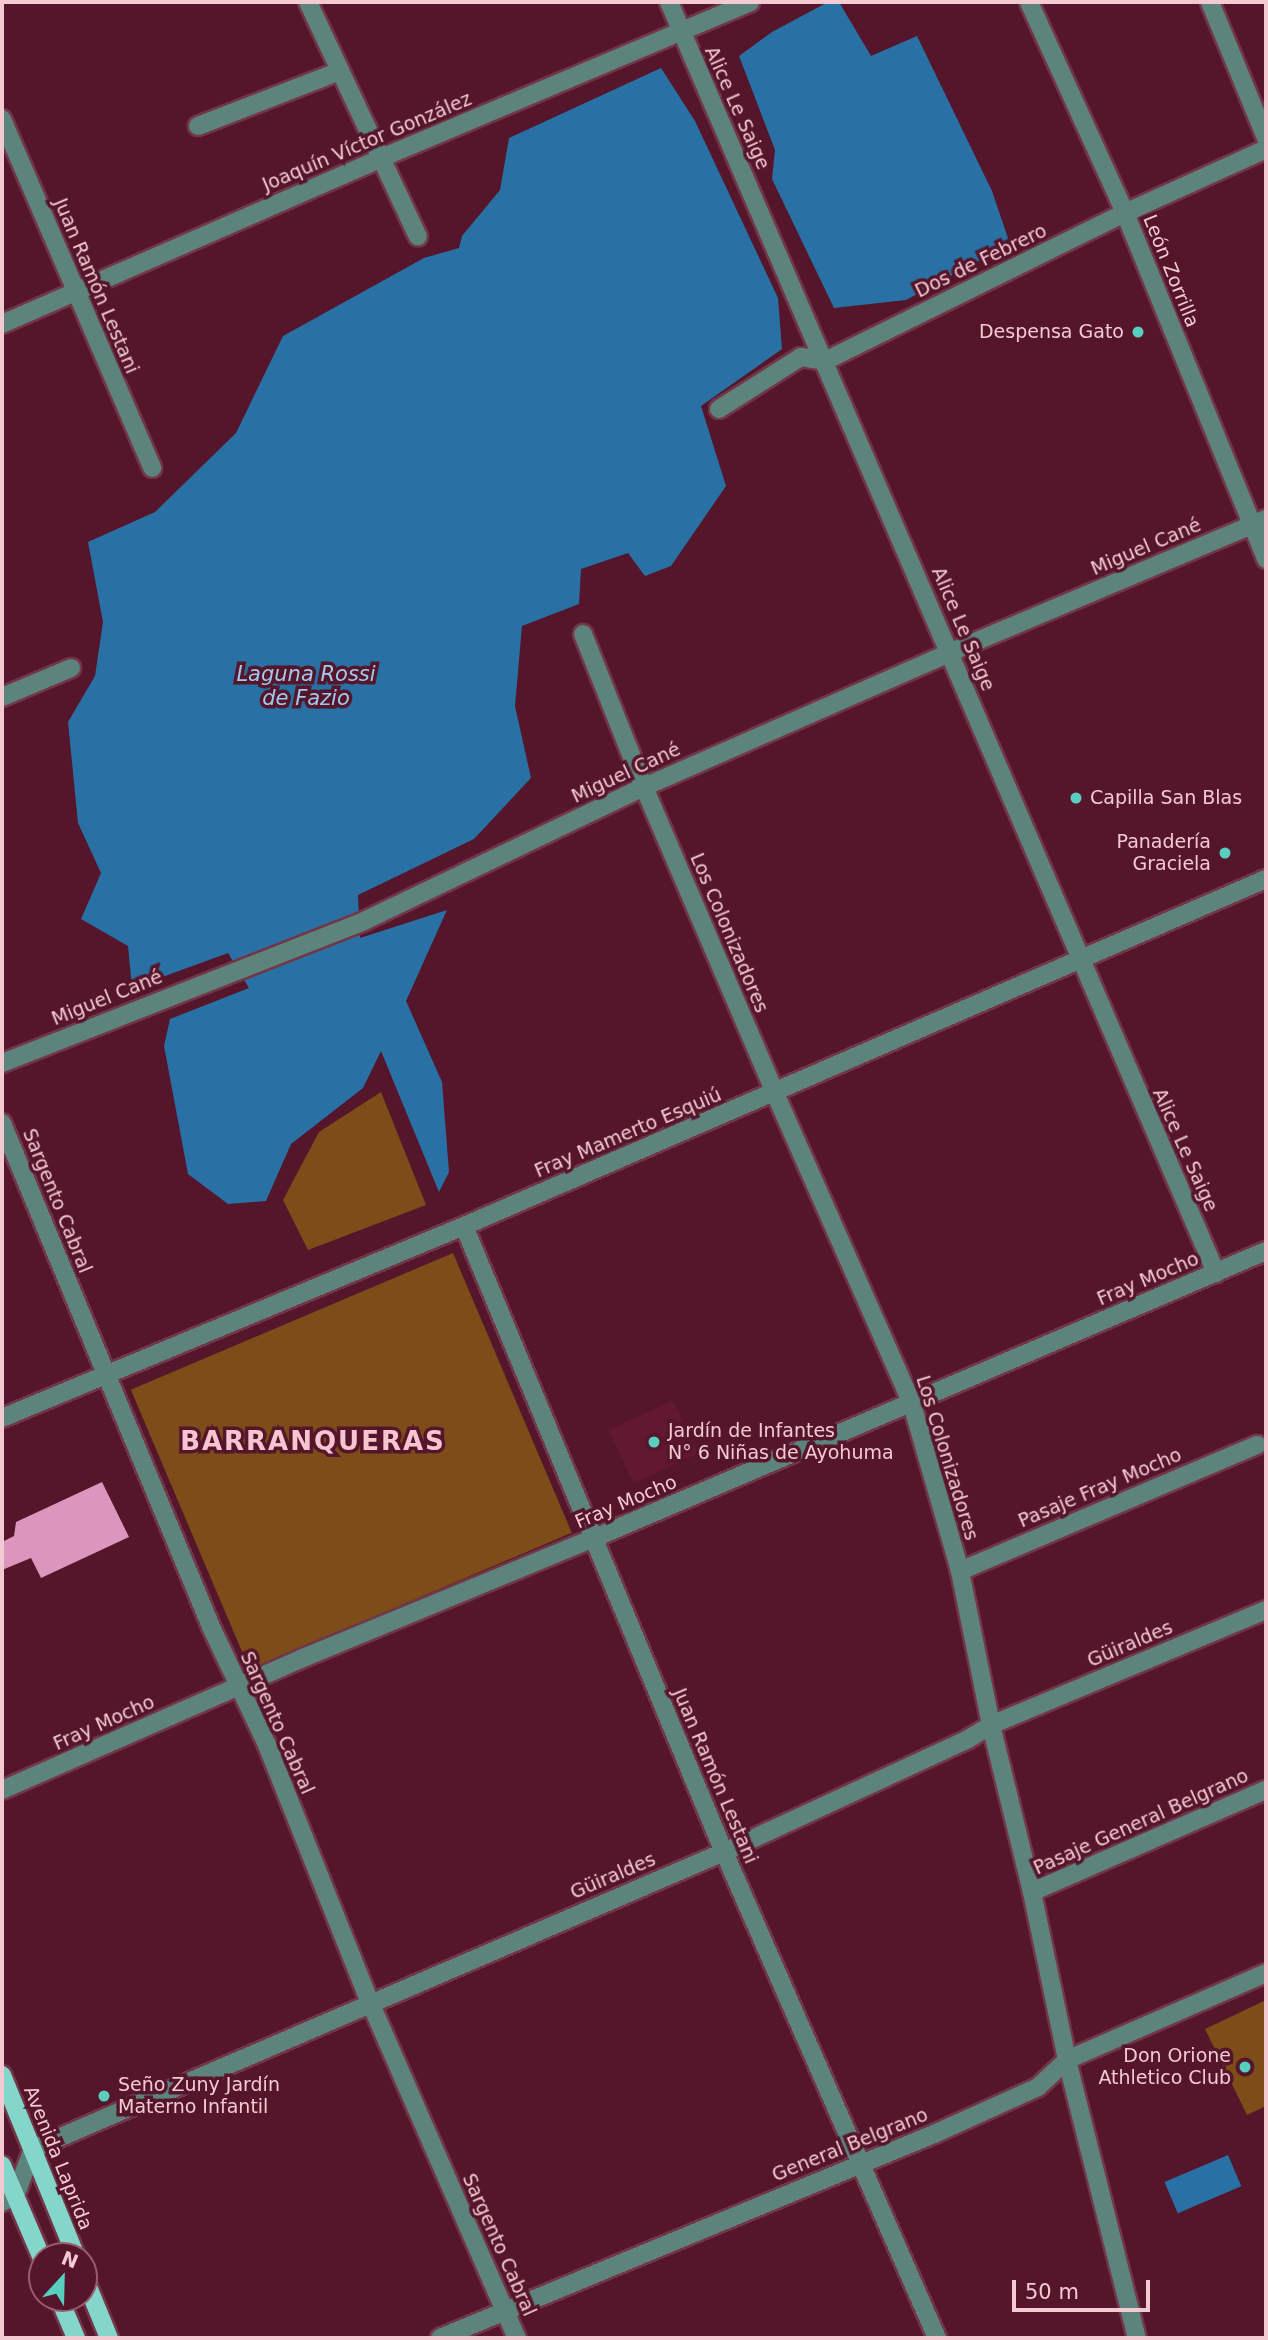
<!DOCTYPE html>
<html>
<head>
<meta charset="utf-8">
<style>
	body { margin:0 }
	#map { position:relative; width:1268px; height:2340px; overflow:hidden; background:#55152a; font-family:"DejaVu Sans",sans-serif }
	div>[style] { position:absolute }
	.built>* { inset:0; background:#621831; transform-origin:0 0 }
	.green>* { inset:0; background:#7c4d18; transform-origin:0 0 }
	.water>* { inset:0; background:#2970a4; transform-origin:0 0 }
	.building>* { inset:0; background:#db96be }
	.roads { filter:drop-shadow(2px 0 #723648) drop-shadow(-2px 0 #723648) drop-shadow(0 2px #723648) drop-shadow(0 -2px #723648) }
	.minor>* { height:18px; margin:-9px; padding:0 9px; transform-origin:9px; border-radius:9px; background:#5d837d }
	.major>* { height:18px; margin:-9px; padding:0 9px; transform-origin:9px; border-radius:9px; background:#84d5ca }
	.dots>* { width:19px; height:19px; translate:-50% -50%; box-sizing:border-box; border:4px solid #55152a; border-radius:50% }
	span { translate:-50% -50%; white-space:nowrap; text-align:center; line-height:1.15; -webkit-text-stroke:7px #55152a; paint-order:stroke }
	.street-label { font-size:19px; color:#f4cad2 }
	.poi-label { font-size:19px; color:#f4cad2 }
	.right { translate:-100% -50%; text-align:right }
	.left { translate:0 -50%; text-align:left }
	.water-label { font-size:21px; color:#a0c9ec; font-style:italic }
	.district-label { font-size:26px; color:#f7c5cf; font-weight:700; letter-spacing:2px }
	.frame { position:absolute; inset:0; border:4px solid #f4cad2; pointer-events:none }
	.north { position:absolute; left:28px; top:2242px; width:70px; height:70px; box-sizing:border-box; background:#55152a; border:2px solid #955d6d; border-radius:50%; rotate:22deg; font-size:19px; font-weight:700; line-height:28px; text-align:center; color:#f4cad2 }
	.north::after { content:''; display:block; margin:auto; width:24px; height:32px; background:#58cebf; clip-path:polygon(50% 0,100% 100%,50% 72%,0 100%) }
	.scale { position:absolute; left:1012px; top:2280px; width:138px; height:32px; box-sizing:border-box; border:4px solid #f4cad2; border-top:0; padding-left:9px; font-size:21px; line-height:24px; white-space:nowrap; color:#f4cad2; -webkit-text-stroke:5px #55152a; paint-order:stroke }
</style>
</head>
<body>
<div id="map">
	<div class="built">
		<div style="left:673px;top:1400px;width:59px;height:71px;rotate:65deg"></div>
	</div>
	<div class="green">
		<div style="clip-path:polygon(381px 1092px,426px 1205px,308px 1250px,283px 1200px,319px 1132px)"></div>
		<div style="left:453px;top:1253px;width:304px;height:350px;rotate:67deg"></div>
		<div style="clip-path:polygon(1266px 2000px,1266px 2106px,1247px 2115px,1205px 2029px)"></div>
	</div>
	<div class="water">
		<div style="clip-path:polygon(828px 2px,839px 2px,871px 56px,917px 36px,992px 191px,1010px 244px,906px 300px,834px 308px,772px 179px,775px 150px,739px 56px,772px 32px)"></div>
		<div style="clip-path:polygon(661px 68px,695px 121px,778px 298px,782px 349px,701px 406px,726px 486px,671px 566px,645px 576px,628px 553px,581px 569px,579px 604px,522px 626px,515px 706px,531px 778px,474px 839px,358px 895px,360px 938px,447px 910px,406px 1001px,442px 1082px,449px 1172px,439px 1192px,381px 1051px,363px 1088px,291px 1144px,266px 1201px,228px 1204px,188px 1174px,164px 1046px,170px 1019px,249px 988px,228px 953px,132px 988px,128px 946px,81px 919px,101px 873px,78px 823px,68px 722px,95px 676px,103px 622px,88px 542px,155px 512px,236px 433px,283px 336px,424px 258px,459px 248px,462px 236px,500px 190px,509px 138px)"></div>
		<div style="left:1228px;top:2155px;width:34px;height:69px;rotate:67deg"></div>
	</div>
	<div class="building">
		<div style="clip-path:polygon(102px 1482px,129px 1537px,41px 1578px,31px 1558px,2px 1570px,2px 1542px,14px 1536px,16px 1522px)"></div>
	</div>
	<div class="roads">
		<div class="minor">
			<div style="left:308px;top:2px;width:259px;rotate:64.9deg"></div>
			<div style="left:669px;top:2px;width:1384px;rotate:66.71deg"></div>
			<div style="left:1029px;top:2px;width:232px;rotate:65.5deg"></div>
			<div style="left:1125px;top:213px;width:374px;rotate:67.8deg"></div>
			<div style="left:1210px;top:2px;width:147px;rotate:67.6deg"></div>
			<div style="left:2px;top:119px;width:380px;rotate:66.7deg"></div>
			<div style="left:198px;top:126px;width:152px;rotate:-21.2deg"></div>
			<div style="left:2px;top:324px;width:412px;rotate:-23.6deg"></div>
			<div style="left:379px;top:159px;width:403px;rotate:-22.9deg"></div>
			<div style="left:719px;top:409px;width:97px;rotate:-32.4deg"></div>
			<div style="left:801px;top:357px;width:24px;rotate:9deg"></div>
			<div style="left:825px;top:361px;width:335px;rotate:-26.3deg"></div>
			<div style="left:1125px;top:213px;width:155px;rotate:-24.4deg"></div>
			<div style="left:583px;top:634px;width:165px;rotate:68.3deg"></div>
			<div style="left:644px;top:787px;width:333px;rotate:66.8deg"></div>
			<div style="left:775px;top:1093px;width:337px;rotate:66.2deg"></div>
			<div style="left:911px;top:1401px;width:177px;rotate:73.9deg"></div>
			<div style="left:960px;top:1571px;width:157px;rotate:78.6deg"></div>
			<div style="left:991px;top:1725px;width:172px;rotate:76.2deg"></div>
			<div style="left:1032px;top:1892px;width:172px;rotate:78.2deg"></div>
			<div style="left:1067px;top:2060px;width:287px;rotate:75.9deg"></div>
			<div style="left:2px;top:697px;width:75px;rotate:-22.8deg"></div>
			<div style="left:2px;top:1063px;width:389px;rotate:-21.4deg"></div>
			<div style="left:364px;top:921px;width:310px;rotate:-25.6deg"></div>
			<div style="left:644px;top:787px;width:335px;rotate:-23.7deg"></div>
			<div style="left:951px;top:652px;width:342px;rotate:-22.9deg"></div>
			<div style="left:2px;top:1123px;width:548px;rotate:67.46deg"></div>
			<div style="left:212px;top:1629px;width:128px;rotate:64.6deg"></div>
			<div style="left:267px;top:1745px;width:277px;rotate:68.2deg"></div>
			<div style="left:370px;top:2002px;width:367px;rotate:66.4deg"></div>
			<div style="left:464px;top:1226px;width:678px;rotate:67.45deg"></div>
			<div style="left:724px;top:1852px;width:531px;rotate:66.33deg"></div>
			<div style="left:2px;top:1418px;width:500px;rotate:-22.57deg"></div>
			<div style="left:464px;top:1226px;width:874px;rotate:-23.4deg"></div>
			<div style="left:960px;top:1571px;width:323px;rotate:-23deg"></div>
			<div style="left:2px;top:1790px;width:329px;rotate:-23.7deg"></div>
			<div style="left:303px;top:1658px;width:313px;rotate:-22.4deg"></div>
			<div style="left:592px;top:1539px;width:733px;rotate:-23.14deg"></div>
			<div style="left:1032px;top:1892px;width:255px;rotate:-23.6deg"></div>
			<div style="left:2px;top:2202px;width:14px;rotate:-25deg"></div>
			<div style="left:15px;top:2196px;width:50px;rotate:-69deg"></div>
			<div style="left:33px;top:2149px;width:752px;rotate:-23.26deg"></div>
			<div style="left:724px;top:1852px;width:269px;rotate:-24.8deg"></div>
			<div style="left:968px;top:1739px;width:27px;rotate:-31deg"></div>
			<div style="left:991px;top:1725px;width:298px;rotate:-22.7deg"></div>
			<div style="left:440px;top:2338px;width:534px;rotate:-22.44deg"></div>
			<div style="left:934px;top:2134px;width:114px;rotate:-24.3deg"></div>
			<div style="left:1038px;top:2087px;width:40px;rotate:-43deg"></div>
			<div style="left:1067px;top:2060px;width:217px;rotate:-23.6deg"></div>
		</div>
		<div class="major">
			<div style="left:2px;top:2075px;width:196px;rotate:67.8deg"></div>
			<div style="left:2px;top:2165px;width:102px;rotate:66.9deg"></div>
			<div style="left:84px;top:2277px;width:66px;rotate:67.7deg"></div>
			<div style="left:59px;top:2298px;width:43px;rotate:67deg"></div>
		</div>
	</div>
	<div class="dots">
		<div style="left:1138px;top:332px;background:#58cebf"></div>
		<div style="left:1076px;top:798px;background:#58cebf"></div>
		<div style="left:1225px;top:853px;background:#58cebf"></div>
		<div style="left:654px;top:1442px;background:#58cebf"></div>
		<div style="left:1245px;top:2067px;background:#58cebf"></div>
		<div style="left:104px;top:2096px;background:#58cebf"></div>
	</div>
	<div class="street-label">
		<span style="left:737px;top:108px;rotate:66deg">Alice Le Saige</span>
		<span style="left:367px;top:142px;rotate:-23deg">Joaquín Víctor González</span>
		<span style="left:981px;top:261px;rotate:-26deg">Dos de Febrero</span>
		<span style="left:1171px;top:271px;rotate:68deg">León Zorrilla</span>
		<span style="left:96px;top:286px;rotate:67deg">Juan Ramón Lestani</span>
		<span style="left:1146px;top:547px;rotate:-23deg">Miguel Cané</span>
		<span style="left:963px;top:629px;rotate:67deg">Alice Le Saige</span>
		<span style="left:626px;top:773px;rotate:-25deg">Miguel Cané</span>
		<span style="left:729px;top:933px;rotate:67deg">Los Colonizadores</span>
		<span style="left:107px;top:998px;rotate:-22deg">Miguel Cané</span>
		<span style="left:628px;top:1133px;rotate:-23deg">Fray Mamerto Esquiú</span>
		<span style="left:1185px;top:1150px;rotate:66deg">Alice Le Saige</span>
		<span style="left:57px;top:1201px;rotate:68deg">Sargento Cabral</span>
		<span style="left:1148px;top:1279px;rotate:-23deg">Fray Mocho</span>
		<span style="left:947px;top:1458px;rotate:73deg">Los Colonizadores</span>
		<span style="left:1100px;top:1488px;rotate:-23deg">Pasaje Fray Mocho</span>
		<span style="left:626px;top:1502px;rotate:-23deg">Fray Mocho</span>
		<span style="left:1130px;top:1644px;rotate:-23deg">Güiraldes</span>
		<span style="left:104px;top:1723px;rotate:-24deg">Fray Mocho</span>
		<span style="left:277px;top:1723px;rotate:66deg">Sargento Cabral</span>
		<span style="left:715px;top:1776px;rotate:67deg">Juan Ramón Lestani</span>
		<span style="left:1141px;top:1822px;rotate:-24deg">Pasaje General Belgrano</span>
		<span style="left:613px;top:1876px;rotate:-23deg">Güiraldes</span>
		<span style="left:850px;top:2145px;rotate:-22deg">General Belgrano</span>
		<span style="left:58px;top:2158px;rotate:68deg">Avenida Laprida</span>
		<span style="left:499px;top:2245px;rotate:66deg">Sargento Cabral</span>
	</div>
	<div class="poi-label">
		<span class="right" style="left:1124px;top:332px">Despensa Gato</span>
		<span class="left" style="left:1090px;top:798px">Capilla San Blas</span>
		<span class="right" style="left:1211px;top:853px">Panadería<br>Graciela</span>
		<span class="left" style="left:668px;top:1442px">Jardín de Infantes<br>N° 6 Niñas de Ayohuma</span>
		<span class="right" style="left:1231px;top:2067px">Don Orione<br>Athletico Club</span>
		<span class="left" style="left:118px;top:2096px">Seño Zuny Jardín<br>Materno Infantil</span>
	</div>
	<div class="water-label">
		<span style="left:306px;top:686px">Laguna Rossi<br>de Fazio</span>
	</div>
	<div class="district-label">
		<span style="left:313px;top:1442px">BARRANQUERAS</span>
	</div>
	<div class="frame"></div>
	<div class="north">N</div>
	<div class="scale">50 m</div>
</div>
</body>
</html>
